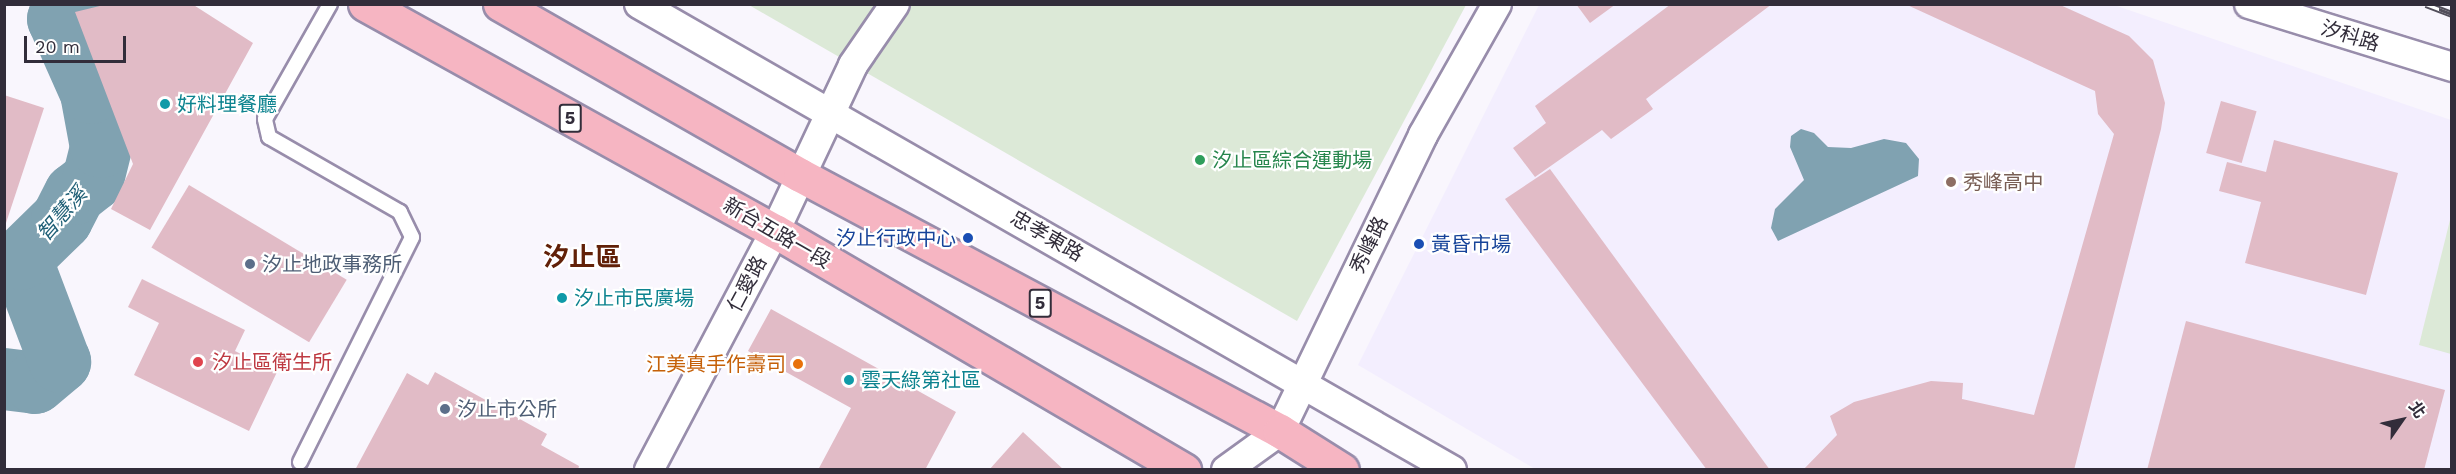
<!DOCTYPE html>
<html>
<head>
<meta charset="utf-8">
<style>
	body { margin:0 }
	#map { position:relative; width:2456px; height:474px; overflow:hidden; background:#f9f6fd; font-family:"Work Sans","Noto Sans TC",sans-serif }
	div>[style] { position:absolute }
	.built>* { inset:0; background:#f3eefe }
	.green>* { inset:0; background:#dce9d7 }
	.water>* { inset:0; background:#80a2b1 }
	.river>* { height:62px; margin:-31px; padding:0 31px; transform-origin:31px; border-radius:31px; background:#80a2b1 }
	.building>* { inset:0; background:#e1bbc6; transform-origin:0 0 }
	.roads { filter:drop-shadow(2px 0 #988dab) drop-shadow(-2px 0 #988dab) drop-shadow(0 2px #988dab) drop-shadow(0 -2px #988dab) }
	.service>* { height:14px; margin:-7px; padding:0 7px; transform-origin:7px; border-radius:7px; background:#fff }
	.minor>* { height:28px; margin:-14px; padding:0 14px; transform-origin:14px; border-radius:14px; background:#fff }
	.primary>* { height:33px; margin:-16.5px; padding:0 16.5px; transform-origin:16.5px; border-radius:16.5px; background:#f6b5c2 }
	.rail>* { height:7px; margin-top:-3.5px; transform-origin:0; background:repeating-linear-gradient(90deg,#fff 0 14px,#524e5a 0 28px); box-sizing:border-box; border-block:2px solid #524e5a }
	.dots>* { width:16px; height:16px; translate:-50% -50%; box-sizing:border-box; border:3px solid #fff; border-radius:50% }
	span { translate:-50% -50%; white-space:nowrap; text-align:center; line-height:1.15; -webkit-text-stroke:4.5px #fff; paint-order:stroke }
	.shield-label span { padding:2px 4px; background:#fff; border:2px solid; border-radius:4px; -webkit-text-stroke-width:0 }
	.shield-label { font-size:18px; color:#322d3a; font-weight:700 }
	.street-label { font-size:20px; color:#322d3a }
	.culture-label { font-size:20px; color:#0d838f }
	.left { translate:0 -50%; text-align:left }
	.leisure-label { font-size:20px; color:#27864d }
	.education-label { font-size:20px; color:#785e54 }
	.transit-label { font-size:20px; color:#164399 }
	.right { translate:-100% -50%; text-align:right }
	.service-label { font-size:20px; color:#4e5e75 }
	.health-label { font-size:20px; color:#be3a42 }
	.food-label { font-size:20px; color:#c56008 }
	.water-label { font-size:21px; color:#1f5f76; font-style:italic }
	.district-label { font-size:26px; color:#622108; font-weight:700 }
	.frame { position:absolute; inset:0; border:6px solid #322d3a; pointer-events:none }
	.north { position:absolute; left:2372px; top:390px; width:60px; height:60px; -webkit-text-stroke:4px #fff; paint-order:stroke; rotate:56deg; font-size:16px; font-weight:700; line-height:24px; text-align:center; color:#322d3a }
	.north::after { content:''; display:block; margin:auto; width:21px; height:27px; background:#322d3a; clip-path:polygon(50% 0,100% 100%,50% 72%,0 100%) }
	.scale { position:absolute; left:24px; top:36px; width:102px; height:27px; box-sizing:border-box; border:3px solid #322d3a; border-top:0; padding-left:8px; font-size:18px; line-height:21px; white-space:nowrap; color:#322d3a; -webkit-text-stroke:4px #fff; paint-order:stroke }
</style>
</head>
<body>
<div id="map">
	<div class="built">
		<div style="clip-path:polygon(1539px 5px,2114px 5px,2451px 120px,2451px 469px,1535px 469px,1358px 365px)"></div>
	</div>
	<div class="green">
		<div style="clip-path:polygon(749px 5px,1466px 5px,1297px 321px)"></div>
		<div style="clip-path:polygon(2451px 216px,2452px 353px,2451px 354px,2419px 345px)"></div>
	</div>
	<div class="water">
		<div style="clip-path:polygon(1801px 129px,1814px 133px,1828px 147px,1851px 148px,1884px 139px,1906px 143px,1919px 159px,1918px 176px,1778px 241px,1771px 228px,1775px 209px,1804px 180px,1790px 147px,1791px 136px)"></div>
	</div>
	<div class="river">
		<div style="left:4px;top:379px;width:31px;rotate:7deg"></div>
		<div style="left:35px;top:383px;width:33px;rotate:-40deg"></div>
		<div style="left:60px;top:362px;width:110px;rotate:-110.7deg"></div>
		<div style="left:21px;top:259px;width:57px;rotate:-44.3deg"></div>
		<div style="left:62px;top:219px;width:28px;rotate:-63deg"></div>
		<div style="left:75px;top:194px;width:23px;rotate:-38deg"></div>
		<div style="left:93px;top:180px;width:34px;rotate:-76deg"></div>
		<div style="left:101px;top:147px;width:55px;rotate:-100.5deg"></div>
		<div style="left:91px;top:93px;width:81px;rotate:-114deg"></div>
		<div style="left:58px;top:19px;width:19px;rotate:-54deg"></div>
	</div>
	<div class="building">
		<div style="clip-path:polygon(108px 4px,192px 4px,253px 43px,150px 230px,111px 209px,133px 164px,75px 12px)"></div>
		<div style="clip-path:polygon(1576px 4px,1616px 4px,1590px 23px)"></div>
		<div style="clip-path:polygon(1671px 4px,1772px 4px,1646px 99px,1653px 109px,1611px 139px,1602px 130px,1535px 177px,1513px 148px,1546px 123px,1535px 106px)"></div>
		<div style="clip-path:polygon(1905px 4px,2058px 4px,2129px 36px,2153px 60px,2165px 103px,2161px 129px,2074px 470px,1803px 470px,1837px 435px,1830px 416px,1854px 402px,1931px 381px,1963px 383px,1962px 399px,2034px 415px,2114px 134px,2098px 114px,2095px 91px)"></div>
		<div style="clip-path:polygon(4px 95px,44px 108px,5px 226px,4px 226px)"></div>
		<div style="left:2221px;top:101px;width:37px;height:54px;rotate:16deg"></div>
		<div style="clip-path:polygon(2274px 140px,2398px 173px,2366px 295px,2245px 263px,2261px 202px,2219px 191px,2227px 162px,2266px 172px)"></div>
		<div style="clip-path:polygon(1550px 169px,1770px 470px,1707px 470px,1505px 199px)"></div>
		<div style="left:189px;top:185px;width:184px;height:73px;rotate:31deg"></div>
		<div style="clip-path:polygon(142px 279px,245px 330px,235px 351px,277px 372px,249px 431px,134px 375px,159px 323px,128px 307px)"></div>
		<div style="clip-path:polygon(771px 309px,956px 412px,925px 470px,818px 470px,851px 408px,748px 351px)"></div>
		<div style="clip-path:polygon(2186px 321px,2445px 390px,2424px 470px,2147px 470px)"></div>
		<div style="clip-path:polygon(435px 372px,547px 434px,541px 445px,579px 466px,578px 470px,355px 470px,407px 373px,428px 385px)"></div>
		<div style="clip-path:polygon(1023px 432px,1064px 470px,989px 470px)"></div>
	</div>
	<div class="roads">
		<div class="service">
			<div style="left:300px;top:462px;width:251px;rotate:-63.5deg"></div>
			<div style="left:412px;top:237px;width:28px;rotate:-116deg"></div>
			<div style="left:400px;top:212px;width:151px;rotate:-150.2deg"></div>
			<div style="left:269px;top:137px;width:18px;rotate:-103deg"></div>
			<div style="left:265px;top:119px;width:132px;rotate:-60.5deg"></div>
		</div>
		<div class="minor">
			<div style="left:639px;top:4px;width:937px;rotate:29.82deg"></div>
			<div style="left:2249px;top:4px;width:213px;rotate:17.2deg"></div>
			<div style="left:649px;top:470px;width:270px;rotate:-62.2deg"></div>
			<div style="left:775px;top:231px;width:183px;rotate:-64.8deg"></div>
			<div style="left:853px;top:65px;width:74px;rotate:-55.5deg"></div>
			<div style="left:1226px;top:470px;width:67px;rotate:-35.8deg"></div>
			<div style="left:1280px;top:431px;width:329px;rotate:-64.2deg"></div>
			<div style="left:1423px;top:135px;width:150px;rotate:-60.5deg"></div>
		</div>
		<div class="primary">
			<div style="left:365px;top:4px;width:469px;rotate:29deg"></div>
			<div style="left:775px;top:231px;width:474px;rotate:30.3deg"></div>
			<div style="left:500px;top:4px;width:345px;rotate:29.7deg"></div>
			<div style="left:800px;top:175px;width:544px;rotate:28.07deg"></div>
			<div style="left:1280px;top:431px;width:73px;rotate:32.2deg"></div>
		</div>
	</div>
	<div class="rail">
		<div style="left:2426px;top:4px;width:28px;rotate:21deg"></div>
	</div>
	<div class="dots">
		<div style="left:165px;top:104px;background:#0f9aa8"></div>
		<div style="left:1200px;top:160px;background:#2e9e5b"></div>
		<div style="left:1951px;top:182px;background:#8d6e63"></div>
		<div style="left:968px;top:238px;background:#1a4fb4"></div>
		<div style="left:1419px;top:244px;background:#1a4fb4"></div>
		<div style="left:250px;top:264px;background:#5c6f8a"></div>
		<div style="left:562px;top:298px;background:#0f9aa8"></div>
		<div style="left:198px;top:362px;background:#e0444e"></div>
		<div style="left:798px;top:364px;background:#e8710a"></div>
		<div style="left:849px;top:380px;background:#0f9aa8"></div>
		<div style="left:445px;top:409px;background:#5c6f8a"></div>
	</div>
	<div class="shield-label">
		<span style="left:570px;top:118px">5</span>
		<span style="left:1040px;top:303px">5</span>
	</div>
	<div class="street-label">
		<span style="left:2350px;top:36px;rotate:17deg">汐科路</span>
		<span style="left:777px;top:233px;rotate:30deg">新台五路一段</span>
		<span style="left:1047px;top:236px;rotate:30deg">忠孝東路</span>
		<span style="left:1369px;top:245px;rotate:-64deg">秀峰路</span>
		<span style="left:747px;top:284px;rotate:-62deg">仁愛路</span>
	</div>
	<div class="culture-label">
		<span class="left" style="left:177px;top:104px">好料理餐廳</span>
		<span class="left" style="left:574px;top:298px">汐止市民廣場</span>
		<span class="left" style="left:861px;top:380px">雲天綠第社區</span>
	</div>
	<div class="leisure-label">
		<span class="left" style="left:1212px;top:160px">汐止區綜合運動場</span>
	</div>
	<div class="education-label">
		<span class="left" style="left:1963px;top:182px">秀峰高中</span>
	</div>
	<div class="transit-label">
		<span class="right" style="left:956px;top:238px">汐止行政中心</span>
		<span class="left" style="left:1431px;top:244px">黃昏市場</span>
	</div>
	<div class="service-label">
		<span class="left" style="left:262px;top:264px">汐止地政事務所</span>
		<span class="left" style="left:457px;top:409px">汐止市公所</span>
	</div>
	<div class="health-label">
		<span class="left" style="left:212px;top:362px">汐止區衛生所</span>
	</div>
	<div class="food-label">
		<span class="right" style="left:786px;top:364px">江美真手作壽司</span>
	</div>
	<div class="water-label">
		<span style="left:62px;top:214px;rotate:-49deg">智慧溪</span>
	</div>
	<div class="district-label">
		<span style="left:582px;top:258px">汐止區</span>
	</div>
	<div class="frame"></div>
	<div class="north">北</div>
	<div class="scale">20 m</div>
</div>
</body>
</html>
